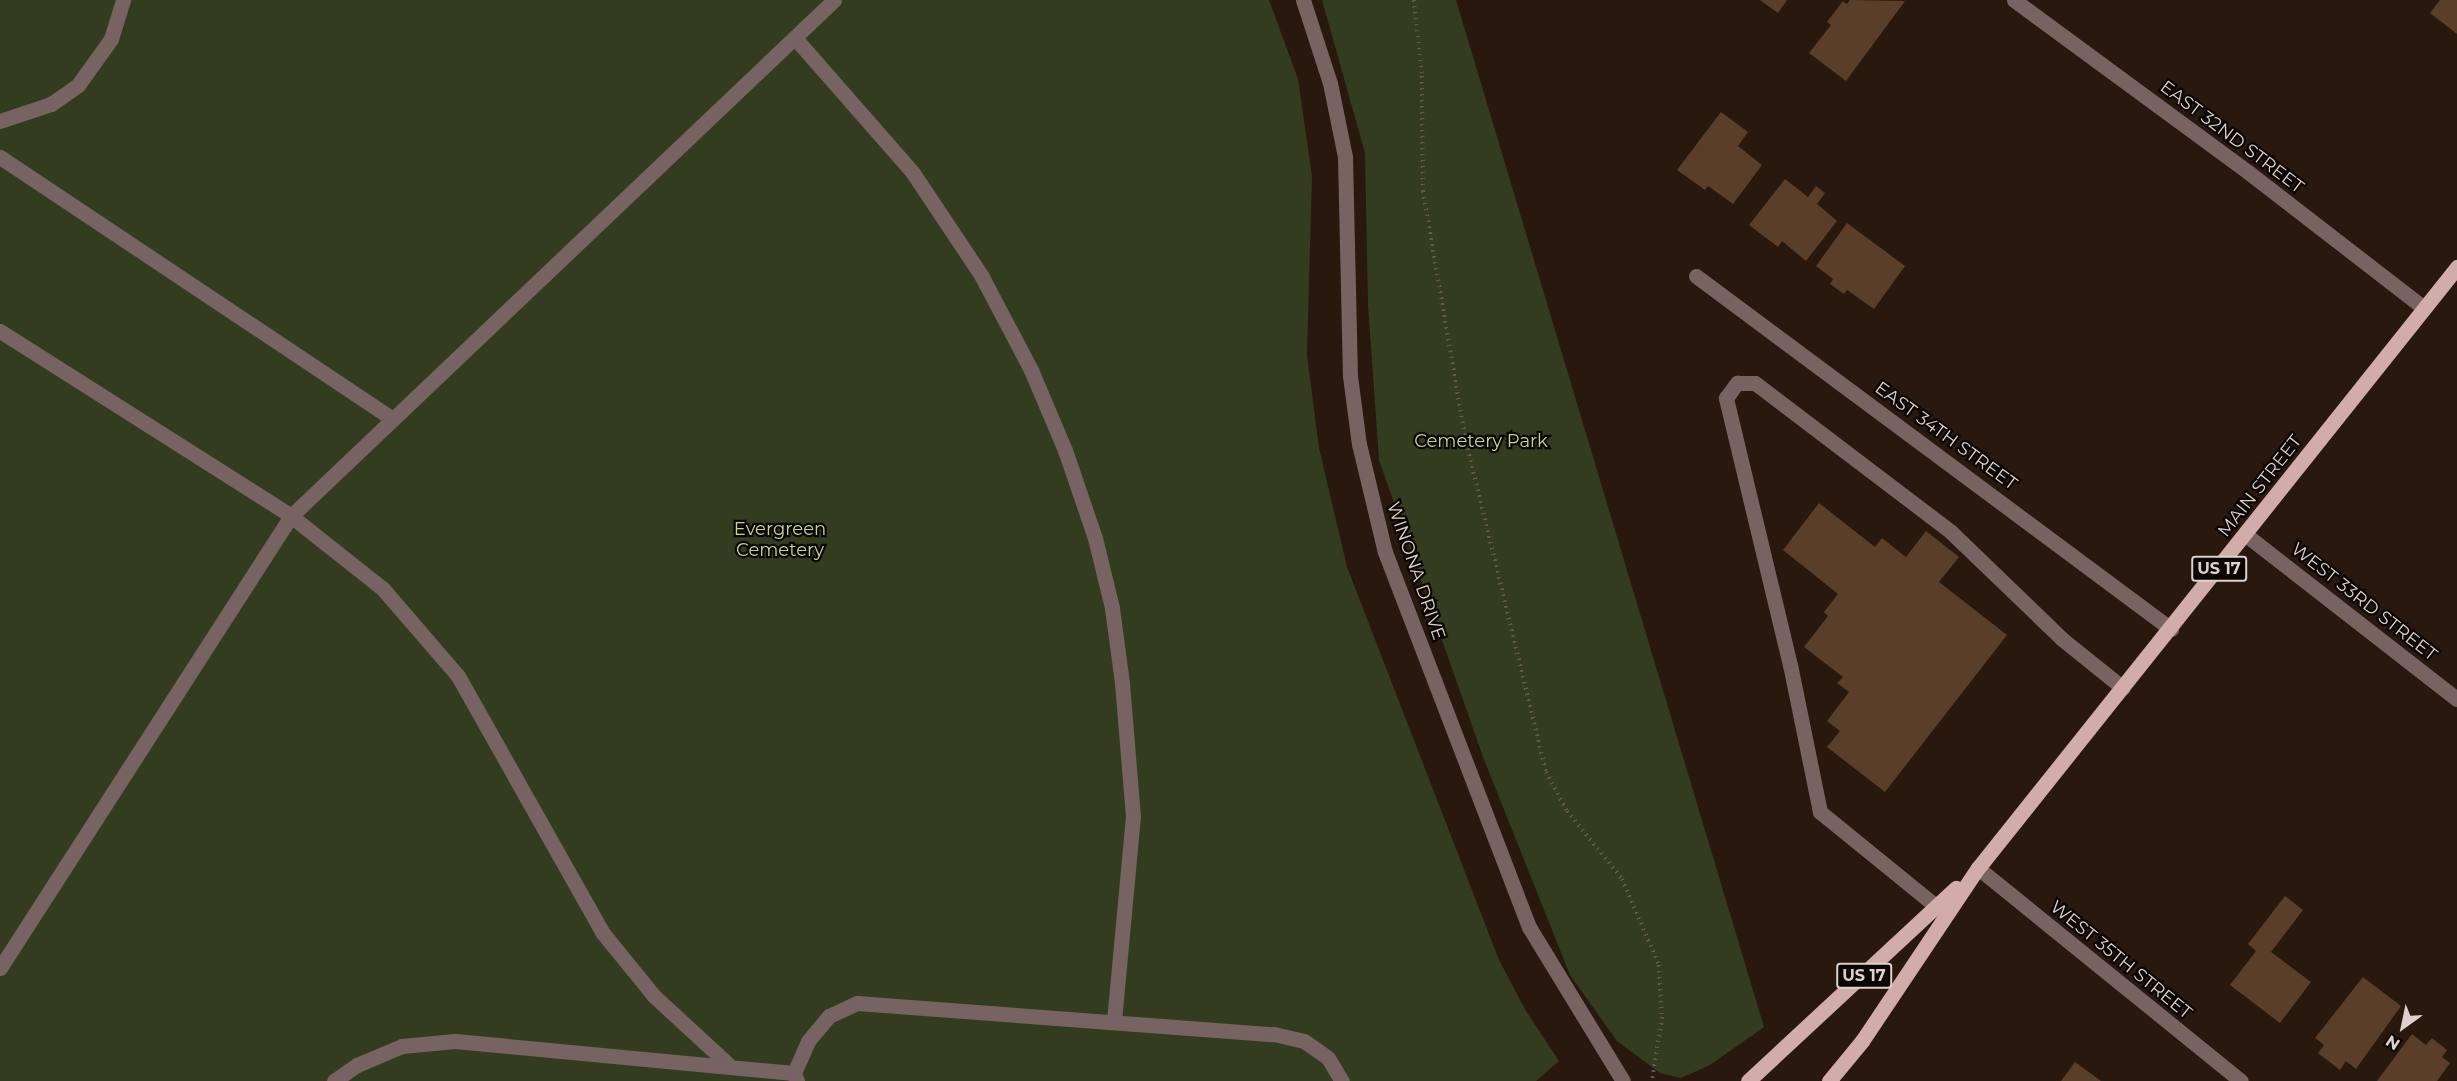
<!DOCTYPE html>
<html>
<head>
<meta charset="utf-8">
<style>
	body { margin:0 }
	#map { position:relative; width:2457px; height:1081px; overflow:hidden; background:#28180d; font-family:Montserrat,sans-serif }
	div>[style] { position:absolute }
	.green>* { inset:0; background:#343c1f }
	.building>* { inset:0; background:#5b3e29 }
	.path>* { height:4px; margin-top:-2px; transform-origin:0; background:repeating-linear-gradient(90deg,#66584e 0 1.5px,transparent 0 6px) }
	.minor>* { height:15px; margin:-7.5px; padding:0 7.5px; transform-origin:7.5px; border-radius:7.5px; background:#766362 }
	.major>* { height:15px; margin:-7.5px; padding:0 7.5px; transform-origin:7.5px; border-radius:7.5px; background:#d2acaa }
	span { translate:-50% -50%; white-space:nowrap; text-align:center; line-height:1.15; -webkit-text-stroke:4.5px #0b0603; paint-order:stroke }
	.shield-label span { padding:2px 4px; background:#0b0603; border:2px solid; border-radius:4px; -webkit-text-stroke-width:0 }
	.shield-label { font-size:16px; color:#ddd2cb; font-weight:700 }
	.street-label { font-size:18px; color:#ddd2cb }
	.park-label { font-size:18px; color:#c3d599 }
	.north { position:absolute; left:2373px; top:997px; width:60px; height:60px; -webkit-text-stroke:4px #0b0603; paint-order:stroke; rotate:213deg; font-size:16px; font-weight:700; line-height:24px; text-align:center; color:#ddd2cb }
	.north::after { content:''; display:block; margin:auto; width:21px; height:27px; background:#ddd2cb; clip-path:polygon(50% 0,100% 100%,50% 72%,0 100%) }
</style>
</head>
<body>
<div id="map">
	<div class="green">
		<div style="clip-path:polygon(0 0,1269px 0,1298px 79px,1312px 176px,1307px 355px,1319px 448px,1347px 567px,1499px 960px,1526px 1011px,1559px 1061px,1536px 1081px,0 1081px)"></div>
		<div style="clip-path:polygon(1322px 0,1456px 0,1764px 1027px,1710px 1065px,1681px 1078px,1660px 1073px,1617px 1041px,1570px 975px,1483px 757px,1379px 460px,1368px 305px,1365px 153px)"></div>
	</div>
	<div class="building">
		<div style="clip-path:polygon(1760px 0,1787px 0,1778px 13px)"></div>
		<div style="clip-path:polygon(1850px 0,1905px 1px,1846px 81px,1809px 53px,1831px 25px,1827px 22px,1843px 1px,1847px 4px)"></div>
		<div style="clip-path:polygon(2440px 0,2457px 0,2457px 34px,2430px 13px)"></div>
		<div style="clip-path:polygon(1721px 112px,1748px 132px,1738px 146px,1762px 165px,1733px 204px,1708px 186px,1705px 190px,1677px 170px)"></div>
		<div style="clip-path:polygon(1785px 179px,1808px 197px,1816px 186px,1825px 193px,1817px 204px,1837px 221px,1806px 261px,1782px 241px,1778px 247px,1749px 225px)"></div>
		<div style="clip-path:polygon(1847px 223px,1905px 266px,1874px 309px,1847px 290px,1844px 294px,1830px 284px,1833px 279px,1816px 266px)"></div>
		<div style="clip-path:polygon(1819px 503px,1875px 547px,1882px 538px,1906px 557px,1926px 531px,1959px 557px,1939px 582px,2007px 635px,1885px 792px,1827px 747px,1840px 731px,1827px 721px,1849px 692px,1837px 683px,1843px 677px,1804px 647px,1828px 616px,1824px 612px,1838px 594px,1783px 550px)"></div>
		<div style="clip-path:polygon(2285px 896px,2303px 910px,2271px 952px,2311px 982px,2280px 1023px,2230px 985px,2256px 951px,2248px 944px)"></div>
		<div style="clip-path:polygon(2363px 977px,2401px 1006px,2356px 1069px,2346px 1061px,2340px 1070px,2318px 1053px,2324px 1045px,2315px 1038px)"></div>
		<div style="clip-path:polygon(2412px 1034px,2426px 1045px,2432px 1038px,2447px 1050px,2442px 1057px,2450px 1063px,2437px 1081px,2377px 1081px)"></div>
		<div style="clip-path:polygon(2075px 1062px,2101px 1081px,2061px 1081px)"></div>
	</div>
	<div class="path">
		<div style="left:1414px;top:0;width:76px;rotate:84deg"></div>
		<div style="left:1422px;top:76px;width:115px;rotate:89.5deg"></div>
		<div style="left:1423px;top:191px;width:250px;rotate:80.3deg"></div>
		<div style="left:1465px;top:437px;width:345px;rotate:76.4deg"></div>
		<div style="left:1546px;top:772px;width:44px;rotate:61.7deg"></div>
		<div style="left:1567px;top:811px;width:87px;rotate:51deg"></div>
		<div style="left:1622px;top:879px;width:94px;rotate:66.7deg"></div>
		<div style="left:1659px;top:965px;width:52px;rotate:86.7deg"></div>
		<div style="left:1662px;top:1017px;width:65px;rotate:98.9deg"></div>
	</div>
	<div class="minor">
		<div style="left:1303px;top:0;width:87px;rotate:72deg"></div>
		<div style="left:1330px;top:83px;width:76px;rotate:78.5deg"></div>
		<div style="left:1345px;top:157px;width:219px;rotate:88.7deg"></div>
		<div style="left:1350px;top:376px;width:69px;rotate:82.5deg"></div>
		<div style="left:1359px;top:444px;width:111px;rotate:76.5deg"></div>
		<div style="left:1385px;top:552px;width:402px;rotate:69deg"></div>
		<div style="left:1529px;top:927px;width:180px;rotate:58.6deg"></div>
		<div style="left:2014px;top:0;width:290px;rotate:36.3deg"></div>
		<div style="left:2248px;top:172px;width:222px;rotate:37.7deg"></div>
		<div style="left:795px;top:38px;width:179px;rotate:48.8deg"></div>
		<div style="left:913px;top:173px;width:123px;rotate:56.3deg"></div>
		<div style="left:981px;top:275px;width:107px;rotate:62.2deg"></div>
		<div style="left:1031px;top:370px;width:87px;rotate:67deg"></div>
		<div style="left:1065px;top:450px;width:93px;rotate:71.2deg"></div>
		<div style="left:1095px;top:538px;width:72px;rotate:76.3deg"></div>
		<div style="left:1112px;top:608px;width:76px;rotate:82.4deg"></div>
		<div style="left:1122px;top:683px;width:133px;rotate:85.3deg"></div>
		<div style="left:1133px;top:816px;width:204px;rotate:95.3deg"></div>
		<div style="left:0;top:121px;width:54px;rotate:-18.4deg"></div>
		<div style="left:51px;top:104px;width:33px;rotate:-35deg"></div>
		<div style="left:78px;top:85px;width:57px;rotate:-54.3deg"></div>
		<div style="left:111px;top:39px;width:41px;rotate:-72.9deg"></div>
		<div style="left:0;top:157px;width:472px;rotate:33.7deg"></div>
		<div style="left:1696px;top:276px;width:592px;rotate:36.62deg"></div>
		<div style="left:0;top:331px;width:345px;rotate:32.4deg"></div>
		<div style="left:291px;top:516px;width:117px;rotate:38.4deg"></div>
		<div style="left:383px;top:589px;width:115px;rotate:49.2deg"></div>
		<div style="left:458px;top:676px;width:294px;rotate:60.6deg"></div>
		<div style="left:602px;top:932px;width:82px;rotate:50.9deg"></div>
		<div style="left:654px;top:996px;width:100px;rotate:42.6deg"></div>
		<div style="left:2246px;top:535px;width:267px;rotate:37.9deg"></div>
		<div style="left:1978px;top:868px;width:338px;rotate:39deg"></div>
		<div style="left:1937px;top:907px;width:151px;rotate:-140.9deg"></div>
		<div style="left:1820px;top:812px;width:150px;rotate:-101.5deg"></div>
		<div style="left:1790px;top:665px;width:275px;rotate:-103.5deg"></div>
		<div style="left:1726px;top:398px;width:19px;rotate:-54deg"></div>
		<div style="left:1737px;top:383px;width:18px"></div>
		<div style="left:1755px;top:383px;width:246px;rotate:37.2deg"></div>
		<div style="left:1951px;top:532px;width:154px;rotate:43.9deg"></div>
		<div style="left:2062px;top:639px;width:78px;rotate:38.8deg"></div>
		<div style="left:0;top:968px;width:538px;rotate:-57.23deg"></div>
		<div style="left:291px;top:516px;width:749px;rotate:-43.54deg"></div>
		<div style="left:334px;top:1081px;width:28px;rotate:-35deg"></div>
		<div style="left:357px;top:1065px;width:49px;rotate:-22.9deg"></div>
		<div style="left:402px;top:1046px;width:53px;rotate:-5.4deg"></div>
		<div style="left:455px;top:1041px;width:341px;rotate:5.4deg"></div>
		<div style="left:797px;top:1081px;width:9px;rotate:-111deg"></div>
		<div style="left:794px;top:1073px;width:35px;rotate:-66deg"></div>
		<div style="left:808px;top:1041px;width:33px;rotate:-50deg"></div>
		<div style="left:829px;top:1016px;width:31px;rotate:-25deg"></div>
		<div style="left:857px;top:1003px;width:418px;rotate:4.3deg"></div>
		<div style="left:1274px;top:1034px;width:31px;rotate:13deg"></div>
		<div style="left:1304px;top:1041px;width:29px;rotate:35deg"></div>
		<div style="left:1328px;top:1058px;width:27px;rotate:59deg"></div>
	</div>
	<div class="major">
		<div style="left:1748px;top:1081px;width:284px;rotate:-42.9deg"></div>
		<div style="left:1829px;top:1081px;width:52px;rotate:-50.5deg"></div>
		<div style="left:1862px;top:1041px;width:208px;rotate:-56.2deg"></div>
		<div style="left:1978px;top:868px;width:769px;rotate:-51.44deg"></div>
	</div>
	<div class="shield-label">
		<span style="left:2219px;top:569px">US 17</span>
		<span style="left:1864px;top:976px">US 17</span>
	</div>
	<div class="street-label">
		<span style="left:2232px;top:137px;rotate:37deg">EAST 32ND STREET</span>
		<span style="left:1946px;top:436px;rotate:36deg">EAST 34TH STREET</span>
		<span style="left:2260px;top:486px;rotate:-52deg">MAIN STREET</span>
		<span style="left:1416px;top:571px;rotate:71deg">WINONA DRIVE</span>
		<span style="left:2364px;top:602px;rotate:38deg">WEST 33RD STREET</span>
		<span style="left:2121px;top:960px;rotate:39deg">WEST 35TH STREET</span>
	</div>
	<div class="park-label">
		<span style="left:1481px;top:441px">Cemetery Park</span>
		<span style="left:780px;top:540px">Evergreen<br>Cemetery</span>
	</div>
	<div class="north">N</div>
</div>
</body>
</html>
